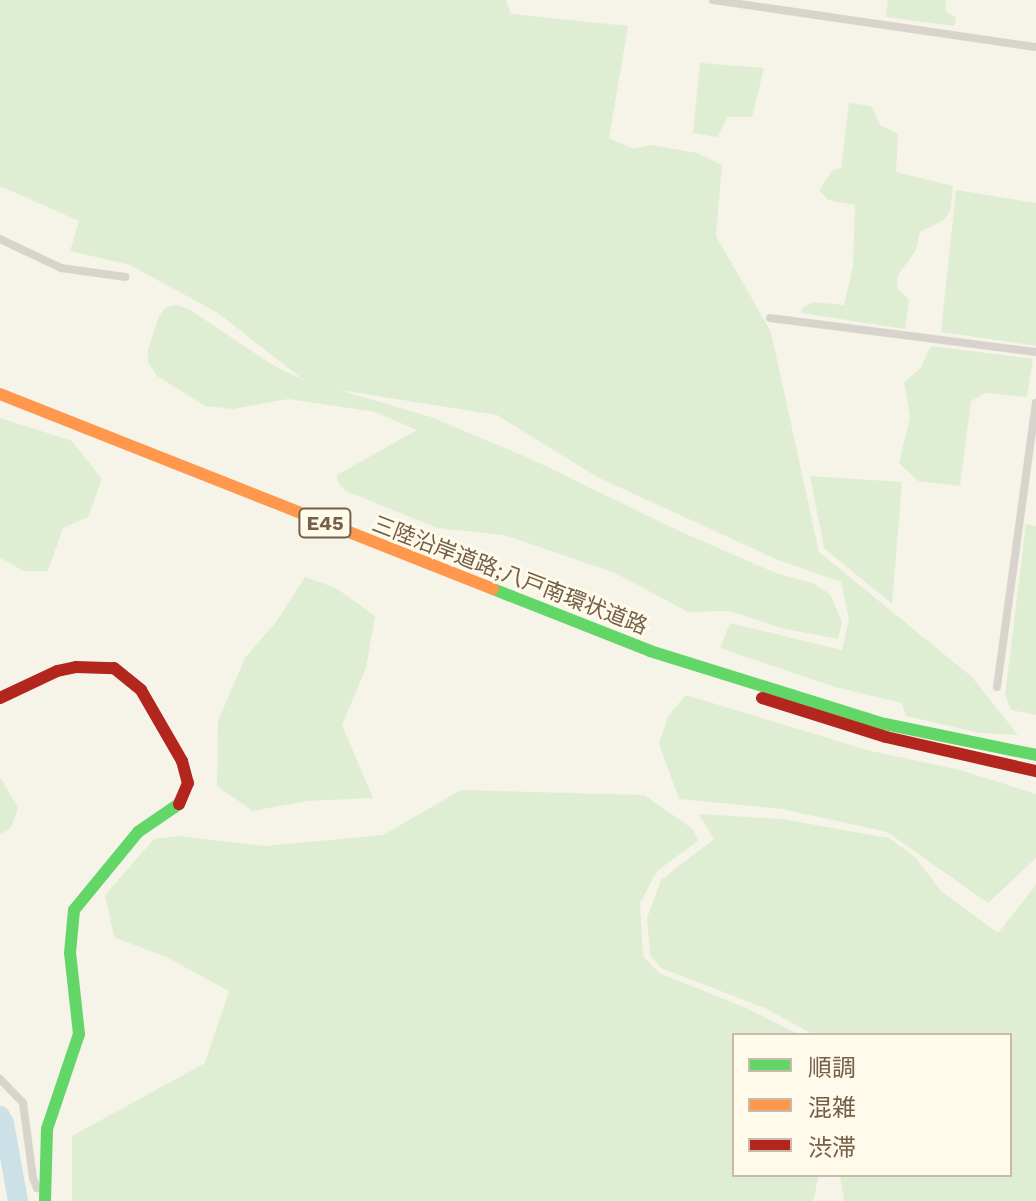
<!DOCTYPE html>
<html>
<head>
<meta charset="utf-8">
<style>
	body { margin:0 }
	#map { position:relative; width:1036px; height:1201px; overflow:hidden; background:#f6f3e9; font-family:"Work Sans","Noto Sans JP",sans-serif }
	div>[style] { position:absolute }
	.green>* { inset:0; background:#dfeed3 }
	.river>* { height:20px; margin:-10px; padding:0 10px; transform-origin:10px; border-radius:10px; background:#cbe0e7 }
	.street>* { height:8px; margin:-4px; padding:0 4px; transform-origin:4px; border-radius:4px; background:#d9d3cd }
	.fast>* { height:12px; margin:-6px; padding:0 6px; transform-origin:6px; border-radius:6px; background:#63d668 }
	.slow>* { height:12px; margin:-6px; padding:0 6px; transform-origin:6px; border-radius:6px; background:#ff974d }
	.jam>* { height:12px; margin:-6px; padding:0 6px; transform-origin:6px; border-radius:6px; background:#b3261e }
	span { translate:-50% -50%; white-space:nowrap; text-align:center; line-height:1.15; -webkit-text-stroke:6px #fffae9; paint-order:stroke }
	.shield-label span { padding:2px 6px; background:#fffae9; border:2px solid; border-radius:6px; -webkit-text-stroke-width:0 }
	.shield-label { font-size:20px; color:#745f49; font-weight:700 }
	.street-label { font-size:22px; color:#745f49 }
	.legend { position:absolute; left:732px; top:1033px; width:280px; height:144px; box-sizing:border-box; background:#fffae9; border:2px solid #c7bca9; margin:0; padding:10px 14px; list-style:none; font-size:24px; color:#745f49 }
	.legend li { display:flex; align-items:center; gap:16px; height:40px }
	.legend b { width:40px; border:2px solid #c7bca9 }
</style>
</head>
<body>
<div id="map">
	<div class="green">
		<div style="clip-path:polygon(0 0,506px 0,511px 14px,628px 26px,609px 138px,634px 149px,651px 145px,697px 153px,722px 165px,716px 236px,771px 332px,819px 552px,972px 677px,1018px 735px,980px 733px,906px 716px,902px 703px,835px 687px,720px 648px,730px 623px,842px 650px,849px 619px,841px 582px,778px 560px,597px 477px,497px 415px,339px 390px,431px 417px,531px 459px,677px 530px,778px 574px,813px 583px,830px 594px,842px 622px,838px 639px,781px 628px,730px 611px,688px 612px,615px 573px,504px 535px,437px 528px,346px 491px,338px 483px,337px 475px,417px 430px,375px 412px,288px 399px,233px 409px,205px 406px,157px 376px,148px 362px,148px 350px,159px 316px,165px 308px,176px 305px,189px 309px,271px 364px,305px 381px,218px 313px,130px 265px,70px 251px,79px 221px,0 186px)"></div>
		<div style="clip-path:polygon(888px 0,946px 0,945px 11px,956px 17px,954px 26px,886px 17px)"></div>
		<div style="clip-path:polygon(700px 63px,764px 68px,752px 117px,728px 117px,717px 137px,693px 133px)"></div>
		<div style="clip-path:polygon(849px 103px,871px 106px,880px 125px,898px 134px,896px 172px,953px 186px,950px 211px,944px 220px,920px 232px,916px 250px,898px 275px,897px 288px,909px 300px,905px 329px,801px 313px,802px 308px,813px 302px,844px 305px,853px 267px,855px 205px,828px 200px,819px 190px,833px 170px,841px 168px)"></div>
		<div style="clip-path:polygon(956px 190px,1036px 203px,1036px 346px,941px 332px)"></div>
		<div style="clip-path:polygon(931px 346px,1033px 359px,1027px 397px,985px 393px,971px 401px,960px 486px,918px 481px,899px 463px,910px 417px,904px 382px,920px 369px)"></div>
		<div style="clip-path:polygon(0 418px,72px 441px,102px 479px,88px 517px,63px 528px,48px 571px,24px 571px,0 558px)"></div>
		<div style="clip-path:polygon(810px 476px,902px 482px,892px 604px,824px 548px)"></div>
		<div style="clip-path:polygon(1026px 524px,1036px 526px,1036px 715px,1011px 710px,1005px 695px)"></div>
		<div style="clip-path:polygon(305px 577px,336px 588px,375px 616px,366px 668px,342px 725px,373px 798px,307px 801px,253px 811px,217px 786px,218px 721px,245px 658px,276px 622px)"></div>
		<div style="clip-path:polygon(686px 695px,867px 750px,960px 770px,1036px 794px,1036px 858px,988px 903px,887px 832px,782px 809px,679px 799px,659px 744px,668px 716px)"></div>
		<div style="clip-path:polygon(0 777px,18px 808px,11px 828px,0 834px)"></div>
		<div style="clip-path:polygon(461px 790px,644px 795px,693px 829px,698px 841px,657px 871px,640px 903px,643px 956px,659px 973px,746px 1008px,800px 1035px,734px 1035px,734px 1175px,819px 1175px,813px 1201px,72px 1201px,72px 1136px,205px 1063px,229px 991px,168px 958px,114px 937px,105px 895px,154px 839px,178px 836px,265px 846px,383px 835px)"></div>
		<div style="clip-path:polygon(699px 814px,782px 819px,889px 838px,915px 857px,941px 891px,998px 933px,1036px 885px,1036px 1201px,844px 1201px,840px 1175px,1010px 1175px,1010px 1035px,814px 1035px,767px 1009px,661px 968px,650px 955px,647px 918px,661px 880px,714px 839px)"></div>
	</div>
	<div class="river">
		<div style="left:0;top:1116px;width:8px;rotate:60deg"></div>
		<div style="left:4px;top:1123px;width:79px;rotate:79.8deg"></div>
	</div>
	<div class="street">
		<div style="left:713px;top:0;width:326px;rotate:8.3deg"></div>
		<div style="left:0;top:239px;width:68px;rotate:25.4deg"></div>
		<div style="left:61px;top:268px;width:65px;rotate:8deg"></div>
		<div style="left:770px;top:318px;width:268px;rotate:7.3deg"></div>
		<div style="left:997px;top:687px;width:287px;rotate:-82.2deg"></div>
		<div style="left:0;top:1079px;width:33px;rotate:46deg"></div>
		<div style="left:23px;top:1103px;width:76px;rotate:82.4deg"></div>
		<div style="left:33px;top:1178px;width:11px;rotate:68deg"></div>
		<div style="left:37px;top:1188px;width:7px;rotate:8deg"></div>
	</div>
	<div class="fast">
		<div style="left:493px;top:589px;width:169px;rotate:21.5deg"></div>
		<div style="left:650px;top:651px;width:246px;rotate:17.3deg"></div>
		<div style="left:885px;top:724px;width:154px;rotate:11.6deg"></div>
		<div style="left:45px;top:1201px;width:72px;rotate:-88.4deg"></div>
		<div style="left:47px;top:1129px;width:100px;rotate:-71.4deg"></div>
		<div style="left:79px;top:1034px;width:81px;rotate:-96.3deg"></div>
		<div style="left:70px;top:953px;width:43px;rotate:-84.7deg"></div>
		<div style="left:74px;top:910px;width:101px;rotate:-50.6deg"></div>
		<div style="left:138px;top:832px;width:50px;rotate:-34.3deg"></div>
	</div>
	<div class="slow">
		<div style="left:0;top:394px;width:530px;rotate:21.58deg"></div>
	</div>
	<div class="jam">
		<div style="left:0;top:698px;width:63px;rotate:-25.3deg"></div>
		<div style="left:57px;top:671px;width:19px;rotate:-12deg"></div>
		<div style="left:76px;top:667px;width:38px;rotate:2deg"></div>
		<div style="left:114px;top:668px;width:35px;rotate:39deg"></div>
		<div style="left:141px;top:690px;width:82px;rotate:60deg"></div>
		<div style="left:182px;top:761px;width:23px;rotate:75deg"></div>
		<div style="left:188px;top:783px;width:23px;rotate:113deg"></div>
		<div style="left:762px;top:698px;width:130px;rotate:17.5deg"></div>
		<div style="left:886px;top:737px;width:154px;rotate:12.8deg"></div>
	</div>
	<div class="shield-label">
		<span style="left:325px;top:523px">E45</span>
	</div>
	<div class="street-label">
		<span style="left:510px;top:575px;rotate:21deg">三陸沿岸道路;八戸南環状道路</span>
	</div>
	<ul class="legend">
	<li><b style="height:10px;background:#63d668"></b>順調</li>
	<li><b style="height:10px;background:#ff974d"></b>混雑</li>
	<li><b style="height:10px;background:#b3261e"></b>渋滞</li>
	</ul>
</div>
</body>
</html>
